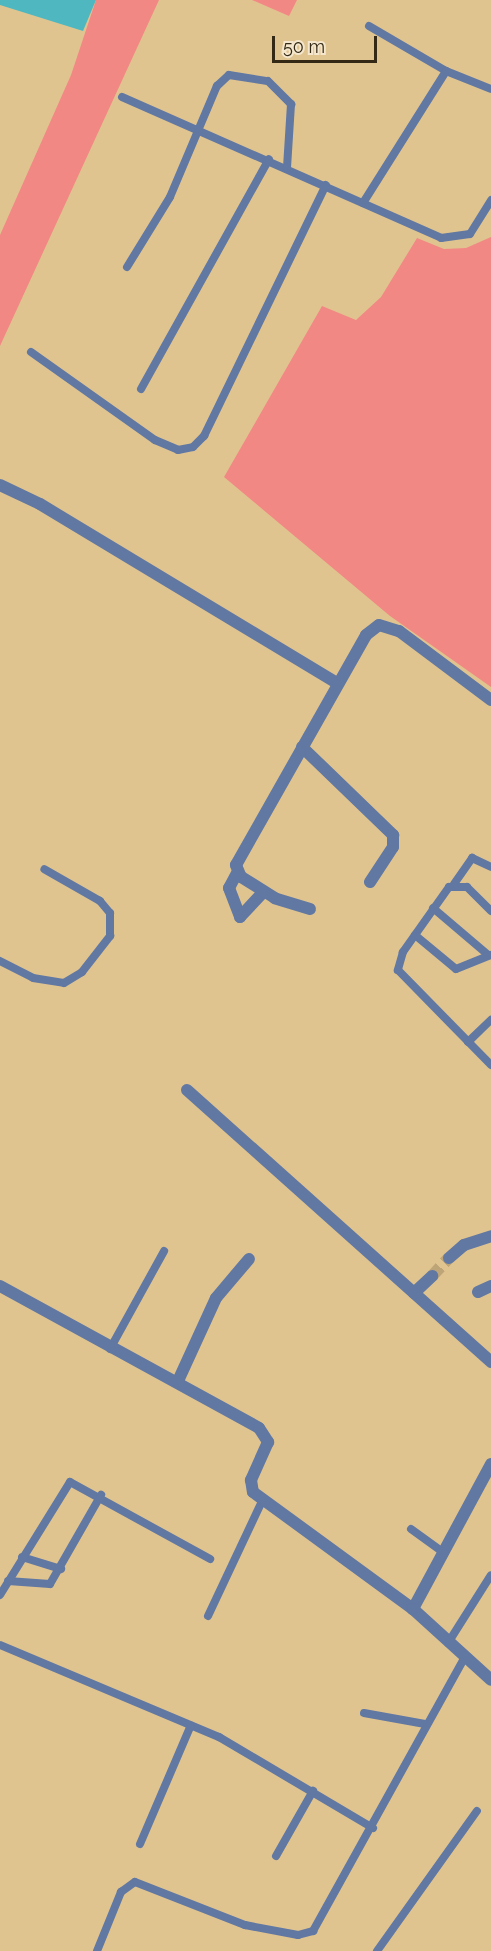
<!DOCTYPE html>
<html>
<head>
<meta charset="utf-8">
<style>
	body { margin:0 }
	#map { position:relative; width:491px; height:1951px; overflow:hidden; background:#e0c490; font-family:Raleway,sans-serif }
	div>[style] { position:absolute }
	.green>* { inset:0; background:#f28884 }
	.water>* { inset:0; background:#4eb7c0 }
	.minor-tunnel>* { height:12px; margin-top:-6px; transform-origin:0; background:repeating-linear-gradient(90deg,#bda577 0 12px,transparent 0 18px) }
	.service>* { height:8px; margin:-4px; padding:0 4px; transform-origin:4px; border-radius:4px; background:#6178a3 }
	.minor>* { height:12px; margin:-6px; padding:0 6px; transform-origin:6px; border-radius:6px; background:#6178a3 }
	span { translate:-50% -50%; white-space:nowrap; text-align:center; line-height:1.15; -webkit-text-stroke:5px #f5e7cd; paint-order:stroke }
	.scale { position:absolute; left:272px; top:36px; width:105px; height:27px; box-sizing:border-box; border:3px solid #332914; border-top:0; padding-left:8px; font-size:18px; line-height:21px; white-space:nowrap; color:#332914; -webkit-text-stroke:4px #f5e7cd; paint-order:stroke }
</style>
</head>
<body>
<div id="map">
	<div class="green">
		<div style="clip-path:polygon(96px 0,159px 0,0 346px,0 235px,71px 75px)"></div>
		<div style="clip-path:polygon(252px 0,297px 0,289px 16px)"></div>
		<div style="clip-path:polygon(491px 237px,491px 687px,390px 616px,224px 477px,322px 306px,356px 320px,381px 297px,417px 238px,444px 249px,466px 248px)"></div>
	</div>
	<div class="water">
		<div style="clip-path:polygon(0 0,96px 0,83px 31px,0 5px)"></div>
	</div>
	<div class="minor-tunnel">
		<div style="left:432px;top:1276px;width:25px;rotate:-47deg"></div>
	</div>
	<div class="service">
		<div style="left:369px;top:26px;width:89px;rotate:30.3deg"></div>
		<div style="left:446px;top:71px;width:48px;rotate:21.8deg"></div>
		<div style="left:122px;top:97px;width:349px;rotate:23.8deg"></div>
		<div style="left:441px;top:238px;width:29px;rotate:-8deg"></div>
		<div style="left:470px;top:234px;width:40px;rotate:-58deg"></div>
		<div style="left:363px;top:203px;width:156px;rotate:-57.8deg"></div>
		<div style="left:127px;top:267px;width:82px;rotate:-58.4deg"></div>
		<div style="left:170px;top:197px;width:121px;rotate:-67.1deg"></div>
		<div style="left:217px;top:86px;width:16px;rotate:-43deg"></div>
		<div style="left:229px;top:75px;width:39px;rotate:9deg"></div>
		<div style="left:268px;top:81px;width:33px;rotate:45deg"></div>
		<div style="left:291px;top:104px;width:63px;rotate:93.6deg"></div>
		<div style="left:31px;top:352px;width:152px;rotate:35.4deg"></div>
		<div style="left:155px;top:440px;width:25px;rotate:23deg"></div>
		<div style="left:178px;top:450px;width:15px;rotate:-11deg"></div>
		<div style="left:193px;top:447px;width:16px;rotate:-45deg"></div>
		<div style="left:204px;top:436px;width:279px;rotate:-64.1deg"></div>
		<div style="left:141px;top:389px;width:263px;rotate:-60.9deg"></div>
		<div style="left:454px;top:884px;width:32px;rotate:-55deg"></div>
		<div style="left:472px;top:858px;width:21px;rotate:25deg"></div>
		<div style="left:433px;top:908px;width:71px;rotate:40.4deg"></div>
		<div style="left:491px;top:911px;width:34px;rotate:-135deg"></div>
		<div style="left:467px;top:887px;width:18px;rotate:180deg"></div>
		<div style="left:449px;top:887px;width:80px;rotate:125.3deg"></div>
		<div style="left:403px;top:952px;width:19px;rotate:106deg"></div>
		<div style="left:398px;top:970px;width:133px;rotate:45.6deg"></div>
		<div style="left:415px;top:935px;width:53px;rotate:39.7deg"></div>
		<div style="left:456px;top:969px;width:38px;rotate:-22deg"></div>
		<div style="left:0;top:961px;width:37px;rotate:27deg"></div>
		<div style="left:33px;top:978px;width:31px;rotate:9deg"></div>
		<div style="left:64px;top:983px;width:21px;rotate:-31deg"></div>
		<div style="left:82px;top:972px;width:46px;rotate:-52.1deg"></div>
		<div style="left:110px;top:936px;width:23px;rotate:-90deg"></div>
		<div style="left:110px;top:913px;width:16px;rotate:-130deg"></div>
		<div style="left:100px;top:901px;width:64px;rotate:-150.3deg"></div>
		<div style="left:468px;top:1042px;width:32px;rotate:-44deg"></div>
		<div style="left:110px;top:1349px;width:112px;rotate:-61.1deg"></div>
		<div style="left:411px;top:1529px;width:41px;rotate:36deg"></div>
		<div style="left:22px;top:1557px;width:41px;rotate:17.1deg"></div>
		<div style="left:8px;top:1581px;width:42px;rotate:4.1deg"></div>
		<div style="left:50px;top:1584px;width:103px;rotate:-60.2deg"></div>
		<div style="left:0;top:1595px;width:133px;rotate:-58.2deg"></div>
		<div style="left:70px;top:1482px;width:160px;rotate:28.8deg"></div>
		<div style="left:208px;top:1616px;width:127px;rotate:-64.8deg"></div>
		<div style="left:448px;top:1643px;width:80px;rotate:-57.7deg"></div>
		<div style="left:0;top:1645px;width:238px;rotate:22.8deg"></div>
		<div style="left:219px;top:1737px;width:179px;rotate:30.6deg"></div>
		<div style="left:364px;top:1713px;width:62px;rotate:10.2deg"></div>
		<div style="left:140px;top:1844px;width:129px;rotate:-66.8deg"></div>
		<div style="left:276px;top:1856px;width:75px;rotate:-60.4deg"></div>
		<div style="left:97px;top:1951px;width:64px;rotate:-67.9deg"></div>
		<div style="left:121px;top:1892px;width:17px;rotate:-36deg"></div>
		<div style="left:135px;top:1882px;width:118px;rotate:21.4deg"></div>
		<div style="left:245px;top:1925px;width:54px;rotate:10.7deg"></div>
		<div style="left:298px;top:1935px;width:16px;rotate:-15deg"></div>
		<div style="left:313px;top:1931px;width:311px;rotate:-61deg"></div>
		<div style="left:377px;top:1951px;width:172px;rotate:-54.5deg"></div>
	</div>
	<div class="minor">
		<div style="left:0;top:485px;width:44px;rotate:25.4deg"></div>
		<div style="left:40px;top:504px;width:347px;rotate:31.1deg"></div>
		<div style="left:302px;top:747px;width:127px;rotate:44deg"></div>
		<div style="left:393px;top:835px;width:12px;rotate:90deg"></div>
		<div style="left:393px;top:847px;width:42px;rotate:123.3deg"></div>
		<div style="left:237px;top:873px;width:17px;rotate:118deg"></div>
		<div style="left:229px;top:888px;width:31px;rotate:69deg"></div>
		<div style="left:240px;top:917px;width:34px;rotate:-47deg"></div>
		<div style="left:310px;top:909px;width:37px;rotate:-163deg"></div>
		<div style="left:275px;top:898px;width:40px;rotate:-148deg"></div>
		<div style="left:241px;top:877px;width:13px;rotate:-113deg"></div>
		<div style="left:236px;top:865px;width:264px;rotate:-60.5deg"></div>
		<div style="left:366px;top:635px;width:16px;rotate:-38deg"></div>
		<div style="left:379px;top:625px;width:21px;rotate:17deg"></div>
		<div style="left:399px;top:631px;width:115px;rotate:36.9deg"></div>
		<div style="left:187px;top:1090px;width:408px;rotate:41.8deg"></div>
		<div style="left:449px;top:1258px;width:20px;rotate:-41deg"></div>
		<div style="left:464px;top:1245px;width:28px;rotate:-18deg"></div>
		<div style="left:0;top:1286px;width:295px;rotate:28.7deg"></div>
		<div style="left:259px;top:1428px;width:17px;rotate:57deg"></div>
		<div style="left:268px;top:1442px;width:42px;rotate:114.1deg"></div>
		<div style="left:251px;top:1480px;width:12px;rotate:81deg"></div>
		<div style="left:253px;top:1492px;width:198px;rotate:36.2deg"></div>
		<div style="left:478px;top:1292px;width:14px;rotate:-25deg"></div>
		<div style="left:414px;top:1293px;width:25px;rotate:-43deg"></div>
		<div style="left:178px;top:1381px;width:91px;rotate:-65.4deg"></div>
		<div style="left:216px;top:1298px;width:51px;rotate:-49.8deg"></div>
		<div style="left:491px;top:1464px;width:165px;rotate:118.3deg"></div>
		<div style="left:413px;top:1609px;width:105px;rotate:42.3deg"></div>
	</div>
	<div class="scale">50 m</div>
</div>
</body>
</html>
